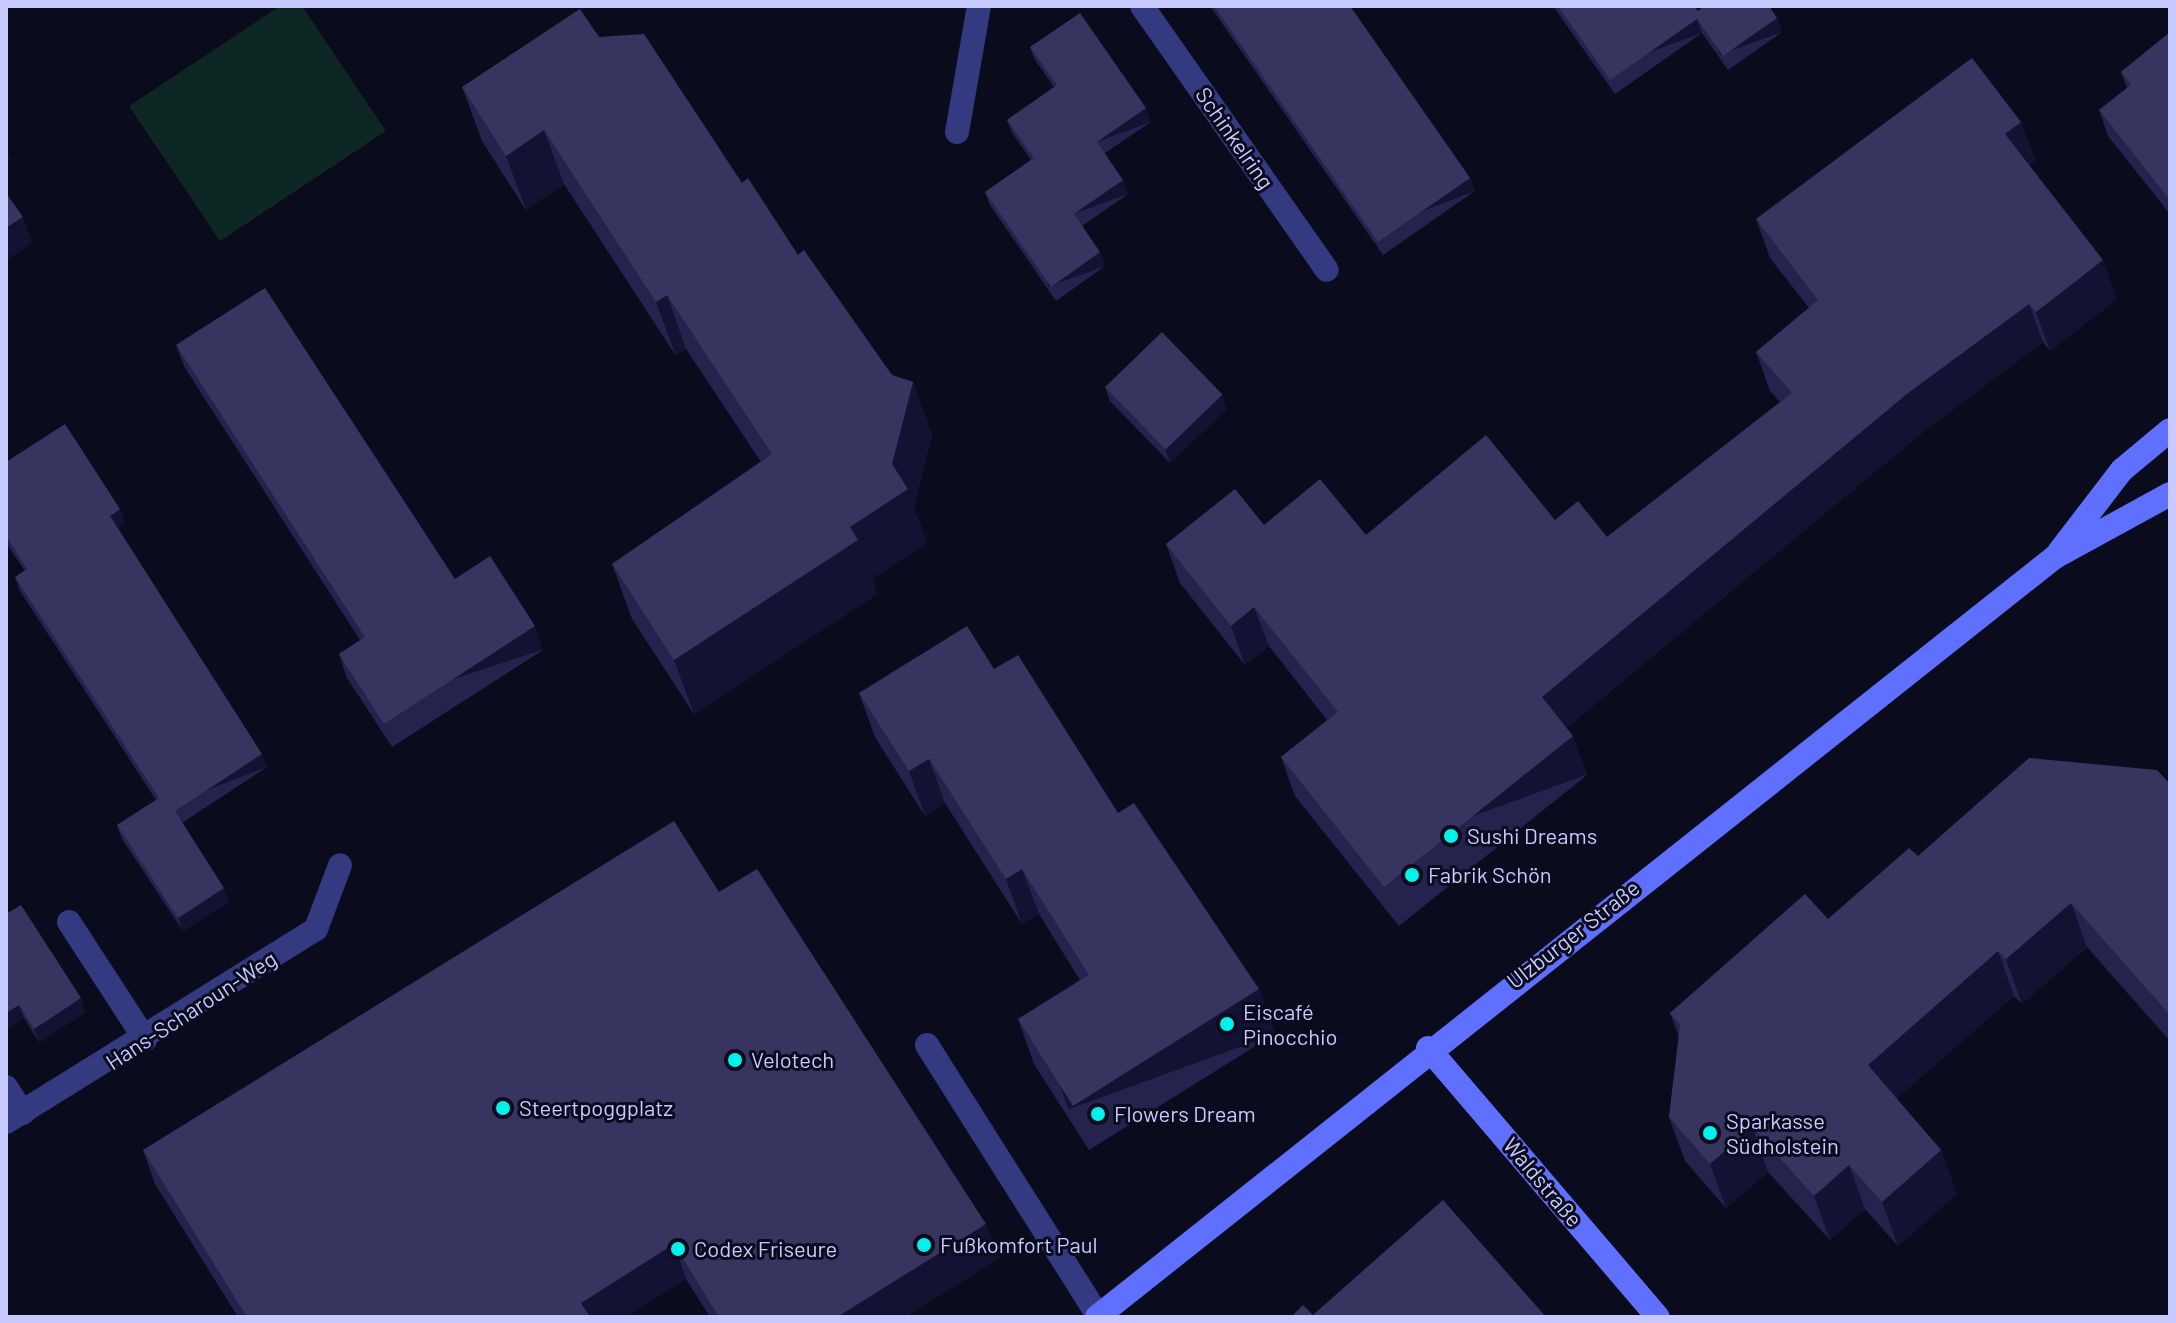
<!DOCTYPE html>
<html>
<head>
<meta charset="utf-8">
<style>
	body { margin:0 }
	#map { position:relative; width:2176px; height:1323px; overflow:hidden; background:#0b0b1e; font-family:Barlow,sans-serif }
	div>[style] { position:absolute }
	.green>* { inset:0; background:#0d2824 }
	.lane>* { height:24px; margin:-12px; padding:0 12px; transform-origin:12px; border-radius:12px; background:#333a80 }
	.street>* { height:24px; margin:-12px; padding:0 12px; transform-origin:12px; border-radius:12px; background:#333a80 }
	.secondary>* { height:24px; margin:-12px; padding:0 12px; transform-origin:12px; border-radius:12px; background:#5f70ff }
	.wall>* { inset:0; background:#25234d }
	.shaded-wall>* { inset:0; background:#131232; transform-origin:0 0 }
	.building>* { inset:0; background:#373460; transform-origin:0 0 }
	.dots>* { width:22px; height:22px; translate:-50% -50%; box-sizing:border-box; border:4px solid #0b0b1e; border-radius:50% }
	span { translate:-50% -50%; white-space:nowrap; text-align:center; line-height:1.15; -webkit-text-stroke:6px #0b0b1e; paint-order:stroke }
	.street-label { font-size:22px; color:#c8c9ff }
	.poi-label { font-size:22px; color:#c8c9ff }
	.left { translate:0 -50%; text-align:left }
	.frame { position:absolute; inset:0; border:8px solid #c8c9ff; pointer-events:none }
</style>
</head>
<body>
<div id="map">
	<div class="green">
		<div style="clip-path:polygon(280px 6px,302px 6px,386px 131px,220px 241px,129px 106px)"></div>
	</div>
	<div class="lane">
		<div style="left:69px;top:922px;width:140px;rotate:57deg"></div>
		<div style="left:927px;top:1045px;width:320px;rotate:57.7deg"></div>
		<div style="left:6px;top:1087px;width:31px;rotate:57deg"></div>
	</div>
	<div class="street">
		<div style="left:1142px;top:6px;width:322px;rotate:55deg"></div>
		<div style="left:957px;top:132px;width:128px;rotate:-80.1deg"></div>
		<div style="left:6px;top:1122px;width:365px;rotate:-31.9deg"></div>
		<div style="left:316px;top:929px;width:68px;rotate:-69.4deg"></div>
	</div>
	<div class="secondary">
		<div style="left:2059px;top:552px;width:103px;rotate:-52.5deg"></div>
		<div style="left:2122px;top:470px;width:62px;rotate:-39.8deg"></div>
		<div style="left:1428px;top:1048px;width:354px;rotate:49.5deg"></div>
		<div style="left:1097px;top:1317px;width:1223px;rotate:-38.43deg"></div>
		<div style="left:2055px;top:557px;width:131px;rotate:-28.7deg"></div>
	</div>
	<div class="wall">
		<div style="clip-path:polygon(1210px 6px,1350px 6px,1470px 178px,1475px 191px,1383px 255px)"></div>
		<div style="clip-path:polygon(1553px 6px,1694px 6px,1698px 11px,1777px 18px,1782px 32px,1728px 70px,1702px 33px,1615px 94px)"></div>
		<div style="clip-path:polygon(2170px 32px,2170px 214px,2108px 136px,2099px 110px,2127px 88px,2121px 72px)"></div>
		<div style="clip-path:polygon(599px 37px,742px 183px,892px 375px,913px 382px,932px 436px,914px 507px,927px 543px,872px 579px,877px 594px,694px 714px,632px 619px,612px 564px,761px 462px,686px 349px,676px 356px,564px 184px,526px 210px,482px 141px,462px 87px)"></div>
		<div style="clip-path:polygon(1030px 47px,1151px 122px,1105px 153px,1128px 194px,1082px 226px,1105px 266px,1056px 301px,990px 205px,985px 192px,1031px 160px,1012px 133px,1007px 120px,1054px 87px,1035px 60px)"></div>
		<div style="clip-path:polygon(2021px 122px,2035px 161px,2029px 165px,2117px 299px,2050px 351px,2043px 342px,1923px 432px,1566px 728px,1587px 775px,1399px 926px,1295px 796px,1281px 757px,1327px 720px,1269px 646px,1245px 665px,1180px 583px,1166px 544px,1264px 525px,1366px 535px,1555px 520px,1607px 537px,1780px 402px,1770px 391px,1756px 352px,1809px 308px,1770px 258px,1756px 219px)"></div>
		<div style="clip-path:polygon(176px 345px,455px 579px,543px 650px,392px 747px,347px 678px,339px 654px,360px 640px,185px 368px)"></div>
		<div style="clip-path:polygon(1105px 387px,1227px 409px,1170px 463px,1110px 401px)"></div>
		<div style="clip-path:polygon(6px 462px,120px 509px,125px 523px,118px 528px,267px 767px,182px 823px,229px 902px,183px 931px,122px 839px,117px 825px,156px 800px,20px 591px,15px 577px,25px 571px,6px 543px)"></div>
		<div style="clip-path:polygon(994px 669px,1118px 813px,1259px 989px,1275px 1034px,1089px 1150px,1034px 1064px,1018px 1019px,1080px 980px,1039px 914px,1022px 924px,945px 803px,925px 816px,875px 737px,859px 693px)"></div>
		<div style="clip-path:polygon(2170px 784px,2170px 1041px,2087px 947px,2022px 1004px,2014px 996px,1896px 1099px,1941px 1150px,1957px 1194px,1898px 1246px,1865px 1209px,1830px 1240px,1768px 1172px,1726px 1208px,1685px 1161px,1669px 1117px,1679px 1037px,1670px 1013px,1828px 919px,1918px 856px)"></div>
		<div style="clip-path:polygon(719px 892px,999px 1258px,905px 1317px,710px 1317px,686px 1279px,625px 1317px,238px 1317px,155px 1184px,143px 1150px)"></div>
		<div style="clip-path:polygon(6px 914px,86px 1012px,39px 1042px,24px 1018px,6px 1030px)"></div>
	</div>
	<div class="shaded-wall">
		<div style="left:1777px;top:18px;width:15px;height:66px;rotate:70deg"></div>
		<div style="left:1697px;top:19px;width:15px;height:106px;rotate:70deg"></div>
		<div style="left:1146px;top:108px;width:15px;height:60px;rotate:70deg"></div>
		<div style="clip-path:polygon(2021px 122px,2035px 161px,2019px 173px,2005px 134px)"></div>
		<div style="clip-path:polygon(544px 130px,564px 184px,526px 210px,506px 156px)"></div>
		<div style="clip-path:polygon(6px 149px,10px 160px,6px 163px)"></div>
		<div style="left:1470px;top:178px;width:14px;height:112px;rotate:69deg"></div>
		<div style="left:1123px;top:180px;width:15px;height:60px;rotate:70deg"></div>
		<div style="clip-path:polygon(23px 217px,32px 243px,6px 261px,6px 228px)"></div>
		<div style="left:1100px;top:252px;width:15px;height:60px;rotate:70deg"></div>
		<div style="clip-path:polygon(2103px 260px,2117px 299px,2050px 351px,2036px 312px)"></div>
		<div style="clip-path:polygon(667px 295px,686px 349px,676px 356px,656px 302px)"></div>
		<div style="clip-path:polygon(2029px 304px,2043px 342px,1923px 432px,1556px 736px,1542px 697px,1908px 393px)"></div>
		<div style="clip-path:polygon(913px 382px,932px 436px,914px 507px,927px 543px,872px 579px,877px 594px,694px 714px,674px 660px,850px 527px,892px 464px)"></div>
		<div style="clip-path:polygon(1222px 395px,1227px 409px,1170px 463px,1165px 449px)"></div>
		<div style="clip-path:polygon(120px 509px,125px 523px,115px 530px,110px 516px)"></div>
		<div style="clip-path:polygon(1254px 607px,1269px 646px,1245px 665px,1231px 626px)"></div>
		<div style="left:535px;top:626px;width:25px;height:180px;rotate:72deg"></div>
		<div style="left:1573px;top:736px;width:41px;height:242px;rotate:70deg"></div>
		<div style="left:262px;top:754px;width:14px;height:104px;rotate:69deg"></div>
		<div style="clip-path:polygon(929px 759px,945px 803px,925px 816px,909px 771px)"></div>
		<div style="clip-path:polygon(1022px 869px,1039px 914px,1022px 924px,1006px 879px)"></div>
		<div style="clip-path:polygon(224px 888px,229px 902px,183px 931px,178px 918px)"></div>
		<div style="clip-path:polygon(2071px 903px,2087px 947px,2022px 1004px,2006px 959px)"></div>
		<div style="clip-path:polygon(1998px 951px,2014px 996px,1884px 1110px,1868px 1065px)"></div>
		<div style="left:1259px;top:989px;width:48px;height:220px;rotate:70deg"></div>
		<div style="clip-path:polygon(81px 998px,86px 1012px,39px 1042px,34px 1029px)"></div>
		<div style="clip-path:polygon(19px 1005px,24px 1018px,6px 1030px,6px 1013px)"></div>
		<div style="clip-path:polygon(1752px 1127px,1768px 1172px,1726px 1208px,1710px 1164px)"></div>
		<div style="clip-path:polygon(1941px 1150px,1957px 1194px,1898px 1246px,1882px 1202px)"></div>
		<div style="clip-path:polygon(1849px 1165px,1865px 1209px,1830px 1240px,1814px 1196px)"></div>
		<div style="clip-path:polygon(986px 1224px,999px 1258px,905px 1317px,837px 1317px)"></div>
		<div style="clip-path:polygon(674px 1244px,686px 1279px,625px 1317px,586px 1317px,581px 1303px)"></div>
	</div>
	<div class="building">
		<div style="clip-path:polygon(1214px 6px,1350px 6px,1470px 178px,1378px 242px)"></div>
		<div style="clip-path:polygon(1558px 6px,1694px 6px,1698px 11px,1704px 6px,1769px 6px,1777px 18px,1723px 56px,1697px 19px,1610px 80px)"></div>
		<div style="clip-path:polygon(580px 9px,599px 37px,644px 34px,742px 183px,748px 178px,798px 255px,804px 250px,892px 375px,913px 382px,892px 464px,908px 489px,850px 527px,858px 540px,674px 660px,612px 564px,772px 454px,667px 295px,656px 302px,544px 130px,506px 156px,462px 87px)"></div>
		<div style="clip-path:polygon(1080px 13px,1146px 108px,1097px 142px,1123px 180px,1074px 214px,1100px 252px,1051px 287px,985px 192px,1034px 158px,1007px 120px,1057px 85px,1030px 47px)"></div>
		<div style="clip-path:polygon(2170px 32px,2170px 200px,2099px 110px,2131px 85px,2121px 72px)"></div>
		<div style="clip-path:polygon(1972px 58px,2021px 122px,2005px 134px,2103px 260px,2036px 312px,2029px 304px,1908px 393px,1542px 697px,1573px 736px,1384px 887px,1281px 757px,1338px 712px,1254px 607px,1231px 626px,1166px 544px,1235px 489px,1264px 525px,1320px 479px,1366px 535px,1486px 435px,1555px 520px,1578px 501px,1607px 537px,1792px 393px,1756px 352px,1818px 300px,1756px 219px)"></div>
		<div style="clip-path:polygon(6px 193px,23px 217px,6px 228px)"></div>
		<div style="clip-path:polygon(265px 288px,455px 579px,490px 556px,535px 626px,384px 724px,339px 654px,365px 637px,176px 345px)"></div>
		<div style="left:1162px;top:332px;width:87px;height:79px;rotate:46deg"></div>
		<div style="clip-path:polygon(65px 424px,120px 509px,110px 516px,262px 754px,175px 811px,224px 888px,178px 918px,117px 825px,159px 798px,15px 577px,27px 569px,6px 536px,6px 462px)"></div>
		<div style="clip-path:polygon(967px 626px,994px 669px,1018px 655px,1118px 813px,1134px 803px,1259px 989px,1073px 1106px,1018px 1019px,1089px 975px,1022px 869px,1006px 879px,929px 759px,909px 771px,859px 693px)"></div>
		<div style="clip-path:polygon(2029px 758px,2157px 770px,2170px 784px,2170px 1015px,2071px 903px,2006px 959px,1998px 951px,1868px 1065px,1941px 1150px,1882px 1202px,1849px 1165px,1814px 1196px,1752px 1127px,1710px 1164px,1669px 1117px,1680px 1025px,1670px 1013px,1805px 894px,1828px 919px,1909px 848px,1918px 856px)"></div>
		<div style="clip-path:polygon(674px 821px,719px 892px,757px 869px,986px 1224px,837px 1317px,719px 1317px,674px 1244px,581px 1303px,590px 1317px,247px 1317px,143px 1150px)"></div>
		<div style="clip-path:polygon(21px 905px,81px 998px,34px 1029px,19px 1005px,6px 1013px,6px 914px)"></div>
		<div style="clip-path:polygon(1443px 1200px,1546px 1317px,1291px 1317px,1303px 1305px,1313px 1315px)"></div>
	</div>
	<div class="dots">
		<div style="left:1451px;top:836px;background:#00f3eb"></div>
		<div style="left:1412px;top:875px;background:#00f3eb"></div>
		<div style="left:1227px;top:1024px;background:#00f3eb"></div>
		<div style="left:735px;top:1060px;background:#00f3eb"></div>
		<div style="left:503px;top:1108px;background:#00f3eb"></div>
		<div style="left:1098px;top:1114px;background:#00f3eb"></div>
		<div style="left:1710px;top:1133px;background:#00f3eb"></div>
		<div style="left:924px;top:1245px;background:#00f3eb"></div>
		<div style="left:678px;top:1249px;background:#00f3eb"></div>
	</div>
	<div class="street-label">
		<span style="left:1235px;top:138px;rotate:55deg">Schinkelring</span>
		<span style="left:1573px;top:934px;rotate:-38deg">Ulzburger Straße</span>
		<span style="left:191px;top:1010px;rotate:-33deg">Hans-Scharoun-Weg</span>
		<span style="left:1543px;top:1182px;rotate:50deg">Waldstraße</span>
	</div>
	<div class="poi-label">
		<span class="left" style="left:1467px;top:836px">Sushi Dreams</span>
		<span class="left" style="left:1428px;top:875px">Fabrik Schön</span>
		<span class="left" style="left:1243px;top:1024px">Eiscafé<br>Pinocchio</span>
		<span class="left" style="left:751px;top:1060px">Velotech</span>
		<span class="left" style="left:519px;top:1108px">Steertpoggplatz</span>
		<span class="left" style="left:1114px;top:1114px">Flowers Dream</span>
		<span class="left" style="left:1726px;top:1133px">Sparkasse<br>Südholstein</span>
		<span class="left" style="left:940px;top:1245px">Fußkomfort Paul</span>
		<span class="left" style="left:694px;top:1249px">Codex Friseure</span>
	</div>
	<div class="frame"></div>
</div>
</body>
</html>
